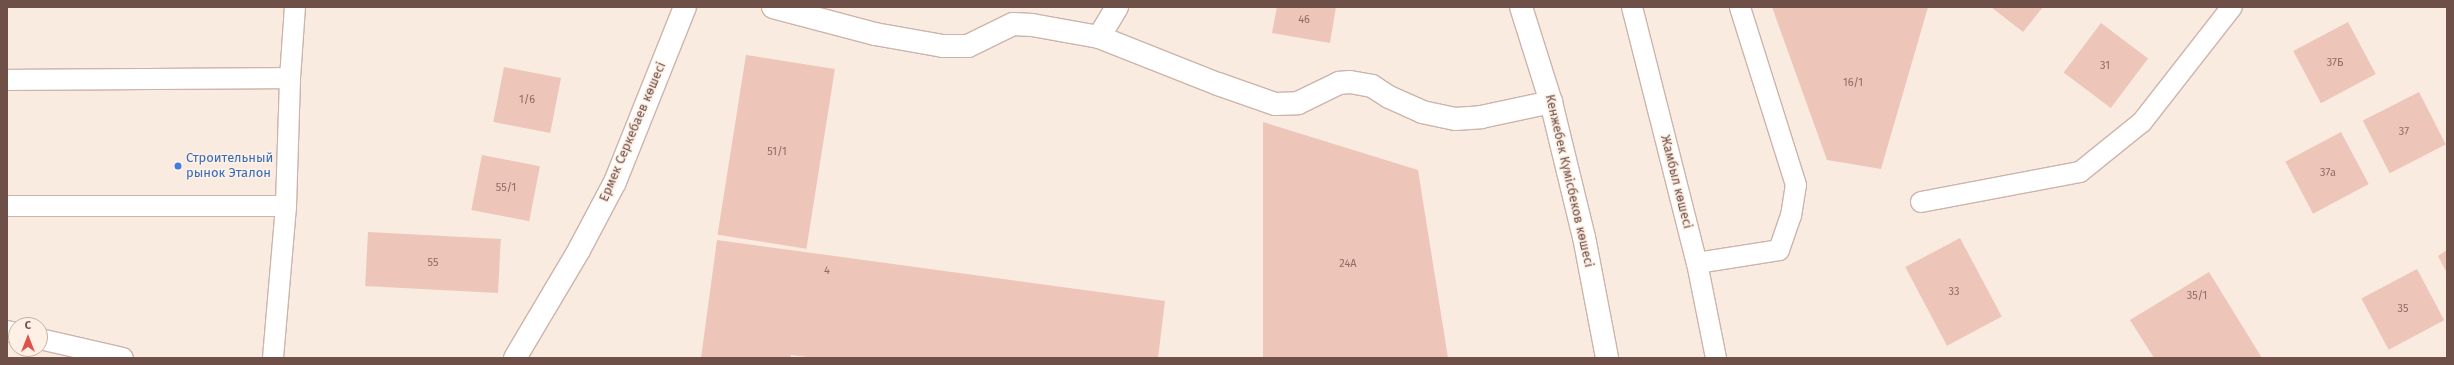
<!DOCTYPE html>
<html>
<head>
<meta charset="utf-8">
<style>
	body { margin:0 }
	#map { position:relative; width:2454px; height:365px; overflow:hidden; background:#faebe0; font-family:"Fira Sans",sans-serif }
	div>[style] { position:absolute }
	.building>* { inset:0; background:#eec5b9; transform-origin:0 0 }
	.roads { filter:drop-shadow(1px 0 #ccb4ab) drop-shadow(-1px 0 #ccb4ab) drop-shadow(0 1px #ccb4ab) drop-shadow(0 -1px #ccb4ab) }
	.service>* { height:20px; margin:-10px; padding:0 10px; transform-origin:10px; border-radius:10px; background:#fff }
	.minor>* { height:22px; margin:-11px; padding:0 11px; transform-origin:11px; border-radius:11px; background:#fff }
	.tertiary>* { height:22px; margin:-11px; padding:0 11px; transform-origin:11px; border-radius:11px; background:#fff }
	.dots>* { width:11px; height:11px; translate:-50% -50%; box-sizing:border-box; border:2px solid #fef0e5; border-radius:50% }
	span { translate:-50% -50%; white-space:nowrap; text-align:center; line-height:1.15; -webkit-text-stroke:3px #fef0e5; paint-order:stroke }
	.number-label { font-size:11px; color:#8f6d65 }
	.number-label span { -webkit-text-stroke-width:0 }
	.street-label { font-size:13px; color:#6f5049 }
	.shop-label { font-size:13px; color:#366cbe }
	.left { translate:0 -50%; text-align:left }
	.frame { position:absolute; inset:0; border:8px solid #6f5049; pointer-events:none }
	.north { position:absolute; left:8px; top:317px; width:40px; height:40px; box-sizing:border-box; background:#fef0e5; border:1px solid #c5b0a7; border-radius:50%; rotate:0deg; font-size:11px; font-weight:700; line-height:16px; text-align:center; color:#6f5049 }
	.north::after { content:''; display:block; margin:auto; width:14px; height:18px; background:#df524a; clip-path:polygon(50% 0,100% 100%,50% 72%,0 100%) }
</style>
</head>
<body>
<div id="map">
	<div class="building">
		<div style="clip-path:polygon(1277px 7px,1336px 7px,1330px 43px,1272px 33px)"></div>
		<div style="clip-path:polygon(1772px 7px,1928px 7px,1881px 169px,1827px 160px)"></div>
		<div style="clip-path:polygon(1991px 7px,2043px 7px,2023px 32px)"></div>
		<div style="left:2348px;top:22px;width:59px;height:62px;rotate:62deg"></div>
		<div style="left:2101px;top:23px;width:59px;height:62px;rotate:37deg"></div>
		<div style="left:746px;top:55px;width:90px;height:182px;rotate:9deg"></div>
		<div style="left:504px;top:67px;width:58px;height:56px;rotate:11deg"></div>
		<div style="left:2419px;top:92px;width:59px;height:63px;rotate:63deg"></div>
		<div style="clip-path:polygon(1263px 122px,1418px 170px,1448px 358px,1263px 358px)"></div>
		<div style="left:2341px;top:132px;width:59px;height:63px;rotate:62deg"></div>
		<div style="left:482px;top:155px;width:59px;height:56px;rotate:11deg"></div>
		<div style="left:368px;top:232px;width:133px;height:54px;rotate:3deg"></div>
		<div style="left:1960px;top:238px;width:89px;height:62px;rotate:62deg"></div>
		<div style="clip-path:polygon(717px 240px,1165px 301px,1158px 358px,815px 358px,791px 355px,791px 358px,701px 358px)"></div>
		<div style="clip-path:polygon(2447px 250px,2447px 273px,2438px 256px)"></div>
		<div style="left:2417px;top:269px;width:58px;height:63px;rotate:62deg"></div>
		<div style="clip-path:polygon(2209px 272px,2262px 358px,2154px 358px,2130px 320px)"></div>
	</div>
	<div class="roads">
		<div class="service">
			<div style="left:1632px;top:7px;width:264px;rotate:75.8deg"></div>
			<div style="left:1697px;top:263px;width:97px;rotate:78.7deg"></div>
			<div style="left:7px;top:80px;width:283px;rotate:-0.4deg"></div>
			<div style="left:1921px;top:202px;width:162px;rotate:-10.7deg"></div>
			<div style="left:2080px;top:172px;width:80px;rotate:-38.9deg"></div>
			<div style="left:2142px;top:122px;width:146px;rotate:-52deg"></div>
			<div style="left:7px;top:206px;width:279px"></div>
			<div style="left:1697px;top:263px;width:83px;rotate:-9deg"></div>
			<div style="left:1779px;top:250px;width:36px;rotate:-71deg"></div>
			<div style="left:1791px;top:216px;width:31px;rotate:-81deg"></div>
			<div style="left:1796px;top:185px;width:187px;rotate:-107.5deg"></div>
			<div style="left:7px;top:331px;width:9px;rotate:13deg"></div>
			<div style="left:40px;top:339px;width:85px;rotate:12.9deg"></div>
			<div style="left:273px;top:358px;width:153px;rotate:-85.1deg"></div>
			<div style="left:286px;top:206px;width:128px;rotate:-88.2deg"></div>
			<div style="left:290px;top:78px;width:71px;rotate:-86deg"></div>
		</div>
		<div class="minor">
			<div style="left:773px;top:7px;width:106px;rotate:14.8deg"></div>
			<div style="left:875px;top:34px;width:69px;rotate:10deg"></div>
			<div style="left:943px;top:46px;width:25px"></div>
			<div style="left:968px;top:46px;width:50px;rotate:-26.1deg"></div>
			<div style="left:1013px;top:24px;width:19px;rotate:3deg"></div>
			<div style="left:1032px;top:25px;width:68px;rotate:10.2deg"></div>
			<div style="left:1099px;top:37px;width:35px;rotate:-59deg"></div>
			<div style="left:1099px;top:37px;width:128px;rotate:21.6deg"></div>
			<div style="left:1218px;top:84px;width:60px;rotate:19.3deg"></div>
			<div style="left:1275px;top:104px;width:23px;rotate:-2deg"></div>
			<div style="left:1298px;top:103px;width:46px;rotate:-26deg"></div>
			<div style="left:1339px;top:83px;width:11px;rotate:-5deg"></div>
			<div style="left:1350px;top:82px;width:22px;rotate:10deg"></div>
			<div style="left:1372px;top:86px;width:20px;rotate:33deg"></div>
			<div style="left:1389px;top:97px;width:36px;rotate:24deg"></div>
			<div style="left:1422px;top:112px;width:34px;rotate:12deg"></div>
			<div style="left:1455px;top:119px;width:26px;rotate:-4deg"></div>
			<div style="left:1481px;top:117px;width:72px;rotate:-12.1deg"></div>
			<div style="left:515px;top:358px;width:126px;rotate:-59.3deg"></div>
			<div style="left:579px;top:250px;width:77px;rotate:-62.1deg"></div>
			<div style="left:615px;top:182px;width:188px;rotate:-68.2deg"></div>
		</div>
		<div class="tertiary">
			<div style="left:1521px;top:7px;width:100px;rotate:72.5deg"></div>
			<div style="left:1551px;top:102px;width:139px;rotate:76.3deg"></div>
			<div style="left:1584px;top:237px;width:123px;rotate:79.2deg"></div>
		</div>
	</div>
	<div class="dots">
		<div style="left:178px;top:166px;background:#3f7fe0"></div>
	</div>
	<div class="number-label">
		<span style="left:1304px;top:20px">46</span>
		<span style="left:2335px;top:63px">37Б</span>
		<span style="left:2105px;top:66px">31</span>
		<span style="left:1853px;top:83px">16/1</span>
		<span style="left:527px;top:100px">1/6</span>
		<span style="left:2404px;top:132px">37</span>
		<span style="left:777px;top:152px">51/1</span>
		<span style="left:2328px;top:173px">37а</span>
		<span style="left:506px;top:188px">55/1</span>
		<span style="left:433px;top:263px">55</span>
		<span style="left:1348px;top:264px">24А</span>
		<span style="left:827px;top:271px">4</span>
		<span style="left:1954px;top:292px">33</span>
		<span style="left:2197px;top:296px">35/1</span>
		<span style="left:2403px;top:309px">35</span>
	</div>
	<div class="street-label">
		<span style="left:633px;top:132px;rotate:-67deg">Ермек Серкебаев көшесі</span>
		<span style="left:1569px;top:181px;rotate:77deg">Кенжебек Күмісбеков көшесі</span>
		<span style="left:1676px;top:182px;rotate:76deg">Жамбыл көшесі</span>
	</div>
	<div class="shop-label">
		<span class="left" style="left:186px;top:166px">Строительный<br>рынок Эталон</span>
	</div>
	<div class="frame"></div>
	<div class="north">С</div>
</div>
</body>
</html>
